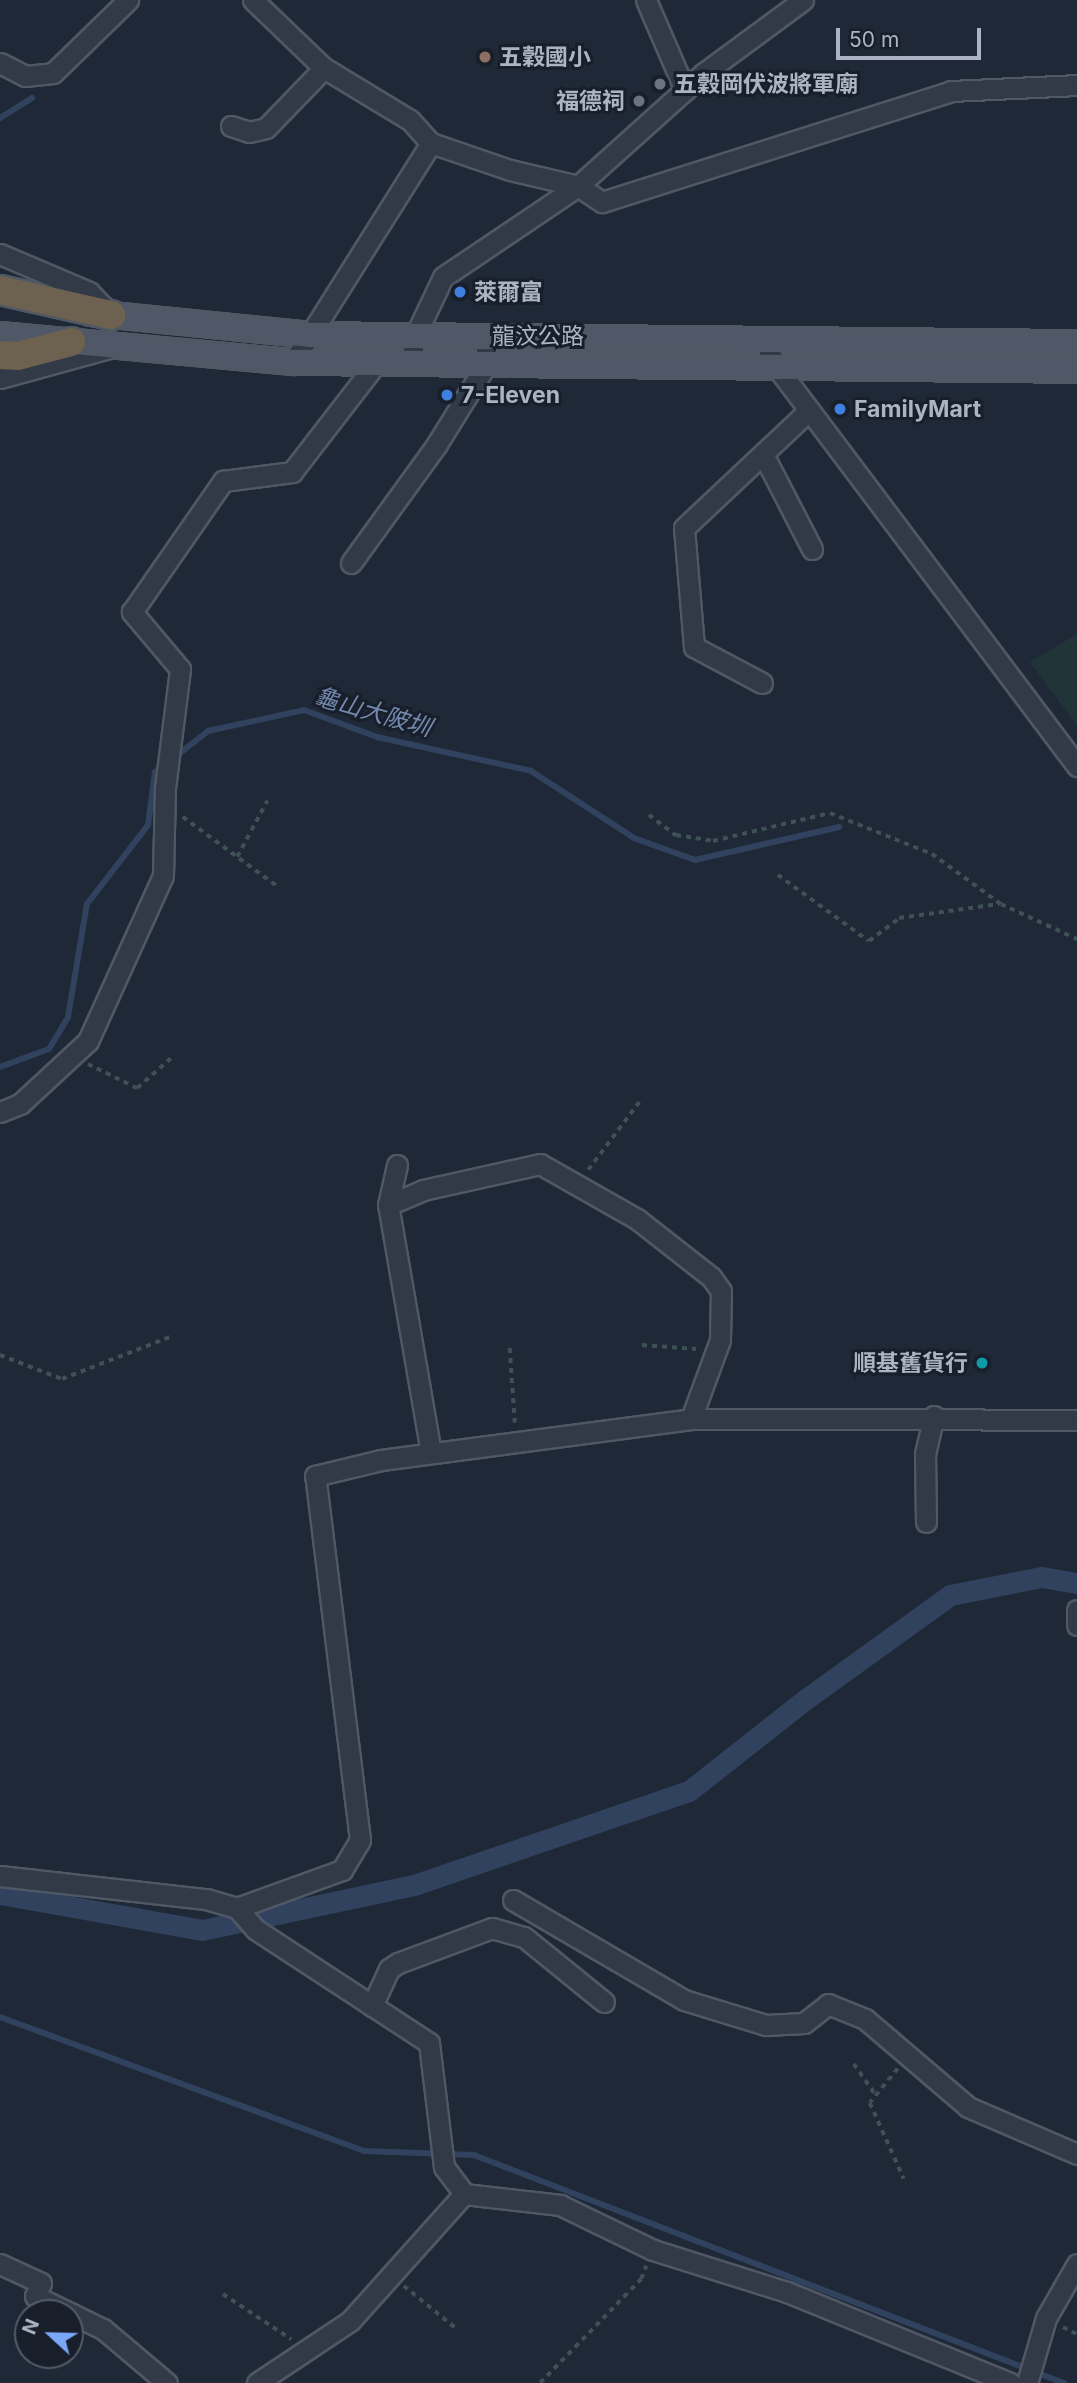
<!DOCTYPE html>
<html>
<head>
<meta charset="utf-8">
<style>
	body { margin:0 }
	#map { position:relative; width:1077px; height:2383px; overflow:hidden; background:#1f2836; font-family:Inter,"Noto Sans TC",sans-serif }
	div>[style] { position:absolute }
	.green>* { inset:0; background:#213538 }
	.stream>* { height:6px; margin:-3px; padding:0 3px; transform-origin:3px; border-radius:3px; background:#31425e }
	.canal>* { height:21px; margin:-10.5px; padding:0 10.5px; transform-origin:10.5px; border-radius:10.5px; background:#31425e }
	.path>* { height:3.5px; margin-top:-1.75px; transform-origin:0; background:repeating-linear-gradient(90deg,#3e5155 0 5px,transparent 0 10px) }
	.roads { filter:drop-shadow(2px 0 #505765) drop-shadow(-2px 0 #505765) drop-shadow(0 2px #505765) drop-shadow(0 -2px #505765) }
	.minor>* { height:19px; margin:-9.5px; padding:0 9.5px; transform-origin:9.5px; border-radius:9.5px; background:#323a47 }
	.major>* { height:24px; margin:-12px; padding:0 12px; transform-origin:12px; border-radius:12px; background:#505867 }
	.highway>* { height:28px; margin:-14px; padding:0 14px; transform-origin:14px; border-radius:14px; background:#6d624f }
	.dots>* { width:19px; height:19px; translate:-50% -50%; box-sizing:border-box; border:4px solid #181f2b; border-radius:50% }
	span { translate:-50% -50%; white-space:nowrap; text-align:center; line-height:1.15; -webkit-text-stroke:6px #181f2b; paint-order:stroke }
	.poi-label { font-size:23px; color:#acb4c4; font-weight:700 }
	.left { translate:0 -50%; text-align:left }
	.right { translate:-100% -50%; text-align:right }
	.street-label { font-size:23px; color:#acb4c4 }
	.water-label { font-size:24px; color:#7389ad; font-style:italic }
	.north { position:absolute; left:14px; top:2299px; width:70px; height:70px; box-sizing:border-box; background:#181f2b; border:2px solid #535b68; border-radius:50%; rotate:292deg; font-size:19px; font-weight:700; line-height:28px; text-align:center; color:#acb4c4 }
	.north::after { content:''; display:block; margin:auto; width:24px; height:32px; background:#7ba7fa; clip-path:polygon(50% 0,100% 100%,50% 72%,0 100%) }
	.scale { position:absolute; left:836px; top:28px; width:145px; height:32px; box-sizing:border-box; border:4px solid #acb4c4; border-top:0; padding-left:9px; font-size:21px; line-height:24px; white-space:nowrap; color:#acb4c4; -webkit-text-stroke:5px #181f2b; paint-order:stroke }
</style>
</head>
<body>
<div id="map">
	<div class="green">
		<div style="clip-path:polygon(1077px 634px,1077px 725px,1030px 662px)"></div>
	</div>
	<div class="stream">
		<div style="left:0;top:118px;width:38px;rotate:-32deg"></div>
		<div style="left:175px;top:757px;width:42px;rotate:-38.2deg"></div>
		<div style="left:208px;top:731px;width:98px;rotate:-12.3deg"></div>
		<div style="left:304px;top:710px;width:78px;rotate:20.3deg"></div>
		<div style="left:377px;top:737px;width:158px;rotate:12.4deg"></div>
		<div style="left:531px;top:771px;width:123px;rotate:33deg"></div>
		<div style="left:634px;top:838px;width:65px;rotate:19.8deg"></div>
		<div style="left:695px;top:860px;width:148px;rotate:-12.9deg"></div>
		<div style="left:0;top:1067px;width:52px;rotate:-20.2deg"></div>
		<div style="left:49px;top:1049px;width:37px;rotate:-59deg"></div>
		<div style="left:68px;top:1017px;width:115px;rotate:-80.5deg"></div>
		<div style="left:87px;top:904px;width:100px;rotate:-52.3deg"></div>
		<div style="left:148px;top:825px;width:53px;rotate:-82.5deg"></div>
		<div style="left:155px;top:772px;width:10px;rotate:-37deg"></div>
		<div style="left:0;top:2017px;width:388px;rotate:20.2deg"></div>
		<div style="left:364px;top:2151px;width:110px;rotate:2.1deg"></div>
		<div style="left:474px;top:2155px;width:633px;rotate:21.13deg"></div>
	</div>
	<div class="canal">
		<div style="left:0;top:1894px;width:205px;rotate:10.1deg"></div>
		<div style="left:202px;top:1930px;width:217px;rotate:-12deg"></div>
		<div style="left:414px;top:1885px;width:291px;rotate:-18.9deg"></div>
		<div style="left:689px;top:1791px;width:149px;rotate:-38.2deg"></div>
		<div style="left:806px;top:1699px;width:178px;rotate:-35.8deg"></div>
		<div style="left:950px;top:1595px;width:94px;rotate:-11.1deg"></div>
		<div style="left:1042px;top:1577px;width:36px;rotate:10deg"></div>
	</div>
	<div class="path">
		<div style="left:649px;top:815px;width:34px;rotate:37deg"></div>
		<div style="left:676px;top:835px;width:37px;rotate:9deg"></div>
		<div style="left:713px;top:841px;width:120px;rotate:-13.5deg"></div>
		<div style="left:830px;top:813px;width:110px;rotate:21.9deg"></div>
		<div style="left:932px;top:854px;width:85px;rotate:35.9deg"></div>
		<div style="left:1001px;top:904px;width:84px;rotate:24.7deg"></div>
		<div style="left:183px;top:817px;width:117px;rotate:36.3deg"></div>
		<div style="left:237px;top:857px;width:64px;rotate:-61.8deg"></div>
		<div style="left:778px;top:875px;width:112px;rotate:36deg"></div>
		<div style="left:869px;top:941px;width:38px;rotate:-37deg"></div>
		<div style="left:899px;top:918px;width:101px;rotate:-8deg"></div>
		<div style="left:88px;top:1064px;width:55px;rotate:26.1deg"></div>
		<div style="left:137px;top:1088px;width:45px;rotate:-41.4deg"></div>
		<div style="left:588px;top:1170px;width:85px;rotate:-53.1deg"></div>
		<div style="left:642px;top:1345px;width:54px;rotate:4.2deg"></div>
		<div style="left:510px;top:1348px;width:75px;rotate:86.2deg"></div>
		<div style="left:0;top:1355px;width:66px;rotate:21.2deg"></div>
		<div style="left:62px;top:1379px;width:116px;rotate:-21.3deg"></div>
		<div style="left:854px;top:2064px;width:38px;rotate:55deg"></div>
		<div style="left:898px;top:2069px;width:44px;rotate:129.5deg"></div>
		<div style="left:870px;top:2103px;width:83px;rotate:65.9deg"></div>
		<div style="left:404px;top:2286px;width:68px;rotate:39.1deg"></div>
		<div style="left:223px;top:2294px;width:82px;rotate:33.5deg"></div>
		<div style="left:1063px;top:2327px;width:16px;rotate:27deg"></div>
		<div style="left:540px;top:2383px;width:145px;rotate:-45.8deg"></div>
		<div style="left:641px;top:2279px;width:14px;rotate:-69deg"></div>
	</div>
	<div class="roads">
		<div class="minor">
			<div style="left:253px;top:0;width:98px;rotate:43.8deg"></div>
			<div style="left:324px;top:68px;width:100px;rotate:31.2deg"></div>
			<div style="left:410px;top:120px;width:31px;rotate:48deg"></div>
			<div style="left:646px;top:0;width:98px;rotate:66.6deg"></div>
			<div style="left:0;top:63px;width:28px;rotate:27deg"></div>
			<div style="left:25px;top:76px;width:28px;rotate:-6deg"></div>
			<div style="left:53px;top:73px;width:105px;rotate:-44.2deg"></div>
			<div style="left:231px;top:126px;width:19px;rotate:18deg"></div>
			<div style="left:249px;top:132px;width:17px;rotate:-13deg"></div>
			<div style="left:266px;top:128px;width:83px;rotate:-46deg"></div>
			<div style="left:0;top:254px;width:97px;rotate:23.1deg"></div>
			<div style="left:89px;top:292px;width:32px;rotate:46deg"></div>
			<div style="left:764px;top:340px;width:29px;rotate:65deg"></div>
			<div style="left:776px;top:366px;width:501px;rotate:53.04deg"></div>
			<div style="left:293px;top:362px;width:259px;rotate:-57.8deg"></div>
			<div style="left:431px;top:143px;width:83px;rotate:18.9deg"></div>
			<div style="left:510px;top:170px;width:70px;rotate:13.2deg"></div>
			<div style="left:578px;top:186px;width:169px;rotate:-41.9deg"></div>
			<div style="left:704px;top:73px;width:123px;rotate:-36.4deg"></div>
			<div style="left:411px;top:363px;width:27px;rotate:-82deg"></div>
			<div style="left:415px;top:336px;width:65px;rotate:-64.6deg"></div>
			<div style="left:443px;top:277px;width:163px;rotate:-34deg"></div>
			<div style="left:578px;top:186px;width:29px;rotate:34deg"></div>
			<div style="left:602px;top:202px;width:366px;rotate:-17.6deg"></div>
			<div style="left:951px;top:91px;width:126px;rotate:-2.7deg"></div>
			<div style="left:0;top:378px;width:114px;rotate:-15.3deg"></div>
			<div style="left:763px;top:454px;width:107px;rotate:62.7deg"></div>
			<div style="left:351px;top:563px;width:147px;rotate:-54.1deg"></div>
			<div style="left:437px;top:444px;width:93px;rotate:-58.2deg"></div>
			<div style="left:486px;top:365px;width:29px;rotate:-90deg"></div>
			<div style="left:762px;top:683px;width:77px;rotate:-152.1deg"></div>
			<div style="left:694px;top:647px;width:119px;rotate:-94.8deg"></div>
			<div style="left:684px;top:528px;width:172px;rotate:-43.3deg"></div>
			<div style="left:0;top:1112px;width:22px;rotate:-22deg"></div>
			<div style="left:20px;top:1104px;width:93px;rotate:-42.8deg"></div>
			<div style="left:88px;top:1041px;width:181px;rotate:-65.6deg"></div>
			<div style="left:163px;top:876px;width:88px;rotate:-88.7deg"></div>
			<div style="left:165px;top:788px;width:120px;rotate:-82.8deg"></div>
			<div style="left:180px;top:669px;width:75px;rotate:-130.1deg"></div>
			<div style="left:132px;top:612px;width:160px;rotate:-55.2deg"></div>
			<div style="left:223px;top:481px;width:70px;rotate:-7.4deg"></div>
			<div style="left:292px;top:472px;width:139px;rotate:-52.3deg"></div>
			<div style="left:388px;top:1205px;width:41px;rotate:-77.3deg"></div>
			<div style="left:431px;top:1453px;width:252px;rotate:-99.8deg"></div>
			<div style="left:388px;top:1205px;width:38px;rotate:-23deg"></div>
			<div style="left:423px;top:1190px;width:120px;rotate:-12.5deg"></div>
			<div style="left:540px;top:1164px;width:112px;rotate:29.6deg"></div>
			<div style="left:637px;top:1219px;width:94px;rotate:38.1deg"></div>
			<div style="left:711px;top:1277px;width:17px;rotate:54deg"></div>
			<div style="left:721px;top:1291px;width:49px;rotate:91.2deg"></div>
			<div style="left:720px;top:1340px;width:84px;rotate:110.2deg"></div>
			<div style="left:926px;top:1522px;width:68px;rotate:-90.8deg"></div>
			<div style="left:925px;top:1454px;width:39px;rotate:-77deg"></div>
			<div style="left:1077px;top:1610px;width:15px;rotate:90deg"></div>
			<div style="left:0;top:1876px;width:207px;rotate:6.4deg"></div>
			<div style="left:206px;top:1899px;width:32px;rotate:16deg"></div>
			<div style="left:237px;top:1908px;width:28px;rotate:49deg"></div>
			<div style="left:255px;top:1929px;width:208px;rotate:33.2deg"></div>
			<div style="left:429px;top:2043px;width:125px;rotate:83.1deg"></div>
			<div style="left:444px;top:2167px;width:34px;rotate:53deg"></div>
			<div style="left:464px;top:2194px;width:97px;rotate:6.5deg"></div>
			<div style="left:560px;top:2205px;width:103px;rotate:25.8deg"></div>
			<div style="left:653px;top:2250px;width:140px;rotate:17.4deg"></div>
			<div style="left:787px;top:2292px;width:241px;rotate:22.2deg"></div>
			<div style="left:513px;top:1900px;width:198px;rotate:30.3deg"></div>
			<div style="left:684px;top:2000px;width:86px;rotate:17deg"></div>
			<div style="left:766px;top:2025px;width:38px;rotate:-3deg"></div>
			<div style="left:804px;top:2023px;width:31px;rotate:-38deg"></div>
			<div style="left:828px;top:2004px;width:40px;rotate:22deg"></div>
			<div style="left:865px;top:2019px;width:135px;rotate:40.5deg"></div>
			<div style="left:968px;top:2107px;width:119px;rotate:23.3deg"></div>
			<div style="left:237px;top:1908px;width:112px;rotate:-19.9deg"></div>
			<div style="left:342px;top:1870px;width:35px;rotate:-59deg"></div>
			<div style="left:360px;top:1840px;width:367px;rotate:-97deg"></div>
			<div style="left:315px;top:1476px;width:68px;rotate:-13.6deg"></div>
			<div style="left:381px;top:1460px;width:313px;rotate:-7.5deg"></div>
			<div style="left:691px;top:1419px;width:386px;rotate:0.1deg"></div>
			<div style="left:372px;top:2006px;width:41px;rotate:-65.3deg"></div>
			<div style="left:389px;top:1969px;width:11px;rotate:-34deg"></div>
			<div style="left:398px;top:1963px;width:100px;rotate:-20.4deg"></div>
			<div style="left:492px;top:1928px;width:33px;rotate:16deg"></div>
			<div style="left:524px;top:1937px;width:103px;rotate:39.1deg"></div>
			<div style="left:0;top:2264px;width:45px;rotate:24.9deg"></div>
			<div style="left:41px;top:2283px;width:14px;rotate:115deg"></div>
			<div style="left:35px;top:2296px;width:39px;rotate:26deg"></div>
			<div style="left:70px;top:2313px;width:37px;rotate:26deg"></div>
			<div style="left:103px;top:2329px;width:84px;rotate:40.2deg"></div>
			<div style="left:257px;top:2383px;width:112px;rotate:-33.7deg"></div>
			<div style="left:350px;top:2321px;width:171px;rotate:-48.1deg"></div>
			<div style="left:1027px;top:2383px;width:68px;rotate:-73.7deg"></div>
			<div style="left:1046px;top:2318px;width:62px;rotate:-60.1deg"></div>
		</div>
		<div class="major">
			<div style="left:91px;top:313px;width:221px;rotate:5.7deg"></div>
			<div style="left:311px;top:335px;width:766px;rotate:0.6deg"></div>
			<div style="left:0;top:335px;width:294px;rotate:5.3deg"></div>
			<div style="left:293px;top:362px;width:784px;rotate:0.58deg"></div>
		</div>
		<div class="highway">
			<div style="left:0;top:290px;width:114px;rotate:12.7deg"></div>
			<div style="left:0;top:355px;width:18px;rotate:3deg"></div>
			<div style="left:18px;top:356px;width:55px;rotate:-14.8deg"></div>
		</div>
	</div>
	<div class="dots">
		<div style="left:485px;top:57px;background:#8d6e63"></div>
		<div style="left:660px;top:84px;background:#6b7280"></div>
		<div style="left:639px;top:101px;background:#6b7280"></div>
		<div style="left:460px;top:292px;background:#3f7fe0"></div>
		<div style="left:447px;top:395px;background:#3f7fe0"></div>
		<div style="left:840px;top:409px;background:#3f7fe0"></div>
		<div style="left:982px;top:1363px;background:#0f9aa8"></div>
	</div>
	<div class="poi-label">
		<span class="left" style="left:499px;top:57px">五穀國小</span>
		<span class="left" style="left:674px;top:84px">五穀岡伏波將軍廟</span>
		<span class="right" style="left:625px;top:101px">福德祠</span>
		<span class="left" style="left:474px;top:292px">萊爾富</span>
		<span class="left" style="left:461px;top:395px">7-Eleven</span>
		<span class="left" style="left:854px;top:409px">FamilyMart</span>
		<span class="right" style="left:968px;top:1363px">順基舊貨行</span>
	</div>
	<div class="street-label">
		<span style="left:538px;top:336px">龍汶公路</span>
	</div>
	<div class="water-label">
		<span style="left:373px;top:712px;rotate:16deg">龜山大陂圳</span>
	</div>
	<div class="north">N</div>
	<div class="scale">50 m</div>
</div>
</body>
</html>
